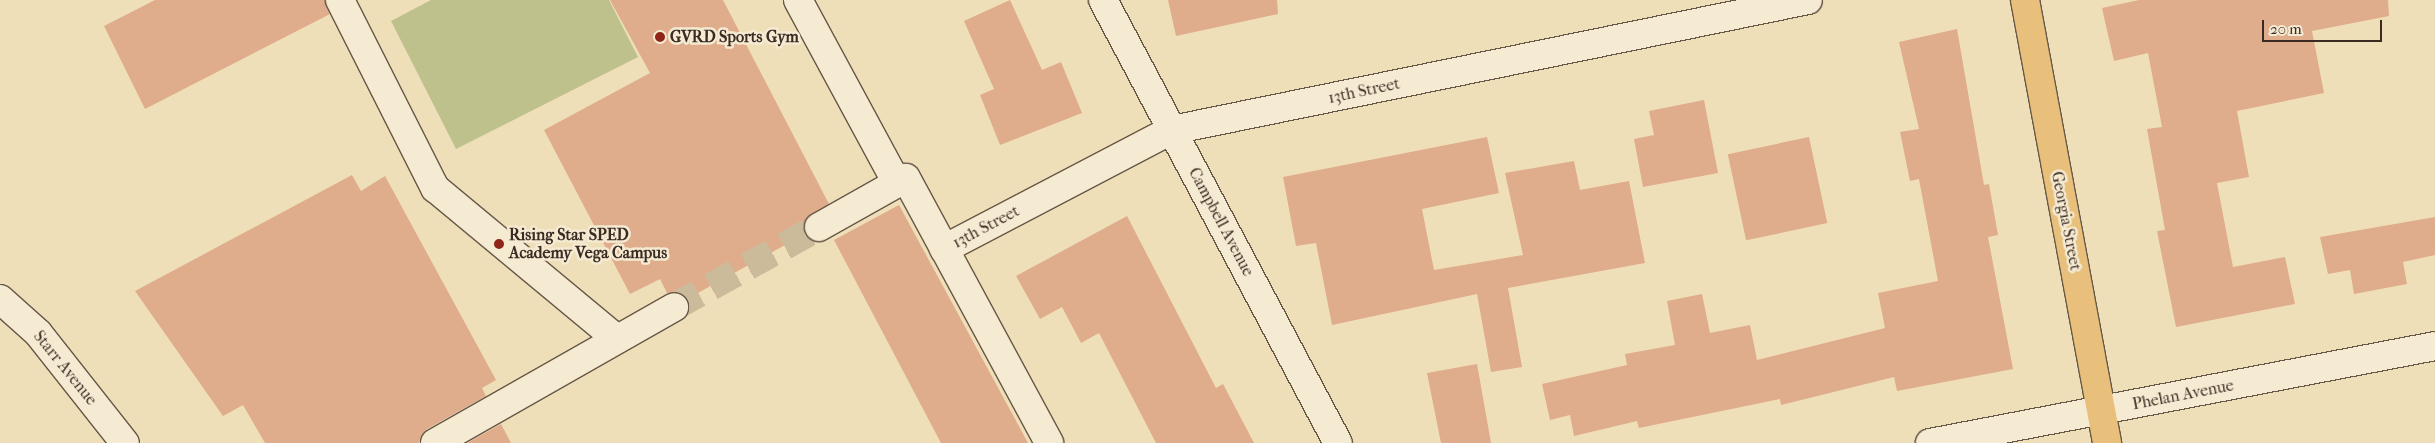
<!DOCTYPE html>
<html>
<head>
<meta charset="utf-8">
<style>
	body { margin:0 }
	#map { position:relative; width:2435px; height:443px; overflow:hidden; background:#efdfb9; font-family:"IM FELL French Canon",serif }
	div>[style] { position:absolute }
	.green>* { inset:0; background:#bec18c }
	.building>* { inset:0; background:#dfac8c; transform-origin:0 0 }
	.minor-tunnel>* { height:28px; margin-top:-14px; transform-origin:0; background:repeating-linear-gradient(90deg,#cbbb9b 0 28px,transparent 0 42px) }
	.roads { filter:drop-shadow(1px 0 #675747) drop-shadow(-1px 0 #675747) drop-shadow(0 1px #675747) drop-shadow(0 -1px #675747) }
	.minor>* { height:28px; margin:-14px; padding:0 14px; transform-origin:14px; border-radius:14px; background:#f5ead2 }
	.major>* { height:28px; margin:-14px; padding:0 14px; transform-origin:14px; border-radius:14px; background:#e8c07c }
	.dots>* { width:14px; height:14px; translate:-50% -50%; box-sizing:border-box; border:2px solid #f5ead2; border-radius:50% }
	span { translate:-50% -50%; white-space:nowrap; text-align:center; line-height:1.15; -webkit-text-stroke:5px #f5ead2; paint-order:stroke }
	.poi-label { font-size:16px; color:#3a2a21; font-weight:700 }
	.left { translate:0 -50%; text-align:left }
	.street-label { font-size:16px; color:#3a2a21 }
	.scale { position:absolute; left:2262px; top:20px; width:120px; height:22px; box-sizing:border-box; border:2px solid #3a2a21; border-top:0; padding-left:6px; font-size:15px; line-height:18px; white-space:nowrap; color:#3a2a21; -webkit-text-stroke:4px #f5ead2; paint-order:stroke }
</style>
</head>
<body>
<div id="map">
	<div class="green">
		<div style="clip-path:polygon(431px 0,609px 0,638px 57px,456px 149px,391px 21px)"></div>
	</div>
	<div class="building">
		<div style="clip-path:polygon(155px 0,325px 0,330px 14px,145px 109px,104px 26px)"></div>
		<div style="clip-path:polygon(610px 0,723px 0,829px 204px,806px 219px,805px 234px,687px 299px,681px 293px,667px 293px,660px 279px,630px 294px,544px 130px,650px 73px)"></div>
		<div style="clip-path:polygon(1010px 0,1042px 70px,1061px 62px,1082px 113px,1000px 145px,980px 95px,994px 89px,964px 21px)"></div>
		<div style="clip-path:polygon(1168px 0,1277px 0,1278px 14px,1176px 36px)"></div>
		<div style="clip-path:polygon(2139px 0,2388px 0,2389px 16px,2312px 31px,2324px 93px,2237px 111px,2249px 177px,2217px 183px,2233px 267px,2285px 257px,2295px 304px,2176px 327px,2157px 231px,2165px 230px,2147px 129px,2162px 127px,2148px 53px,2114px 61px,2102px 8px)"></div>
		<div style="clip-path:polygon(1957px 29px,1984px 185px,1989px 184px,1998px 235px,1988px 237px,2013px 369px,1897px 391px,1894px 377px,1781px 405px,1780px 399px,1639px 428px,1637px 421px,1574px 436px,1570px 415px,1550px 420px,1542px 384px,1627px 365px,1625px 354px,1675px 345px,1667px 301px,1702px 294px,1710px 333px,1750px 325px,1757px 360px,1885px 328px,1878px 293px,1938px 281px,1919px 179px,1910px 181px,1900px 132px,1919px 129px,1899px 42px)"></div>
		<div style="clip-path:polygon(1704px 100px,1718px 173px,1643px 187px,1634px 139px,1654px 135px,1649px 111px)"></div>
		<div style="clip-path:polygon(1487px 137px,1499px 193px,1422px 209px,1434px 270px,1523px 255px,1505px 173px,1574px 161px,1580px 190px,1629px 181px,1645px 263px,1508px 288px,1522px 367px,1491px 372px,1477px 294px,1332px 325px,1316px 243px,1296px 246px,1283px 177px)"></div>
		<div style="left:1809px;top:137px;width:88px;height:83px;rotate:78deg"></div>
		<div style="clip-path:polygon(352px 175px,361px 191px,385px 176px,496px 380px,482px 388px,486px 396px,427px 429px,419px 443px,265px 443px,243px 405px,223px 416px,135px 291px)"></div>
		<div style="clip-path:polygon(899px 205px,1028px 443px,941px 443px,834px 240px)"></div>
		<div style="clip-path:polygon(1127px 216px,1216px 388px,1223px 384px,1254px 443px,1156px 443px,1099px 333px,1081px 343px,1062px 307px,1040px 319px,1016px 276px)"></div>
		<div style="clip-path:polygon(2435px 217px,2435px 255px,2403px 262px,2407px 284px,2354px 294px,2350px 270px,2328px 274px,2320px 237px)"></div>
		<div style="clip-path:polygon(1477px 364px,1491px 443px,1441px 443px,1427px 373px)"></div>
		<div style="clip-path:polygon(501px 424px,511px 443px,467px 443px)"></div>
	</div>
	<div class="minor-tunnel">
		<div style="left:674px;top:307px;width:166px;rotate:-28.9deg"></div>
	</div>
	<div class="roads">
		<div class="minor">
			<div style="left:340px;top:0;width:211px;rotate:63.2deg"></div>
			<div style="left:435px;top:188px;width:236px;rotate:39.7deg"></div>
			<div style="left:798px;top:0;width:208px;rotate:61.6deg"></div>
			<div style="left:897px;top:183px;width:10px;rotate:-29deg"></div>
			<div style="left:906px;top:178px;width:301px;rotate:61.6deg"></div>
			<div style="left:1103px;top:0;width:501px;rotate:62.06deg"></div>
			<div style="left:819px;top:227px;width:90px;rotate:-29.4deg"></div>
			<div style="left:944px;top:249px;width:257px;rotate:-27.6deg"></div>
			<div style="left:1172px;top:130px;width:649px;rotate:-11.55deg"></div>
			<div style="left:0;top:299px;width:51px;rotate:41.8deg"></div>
			<div style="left:38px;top:333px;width:140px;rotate:51.7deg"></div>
			<div style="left:435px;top:443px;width:275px;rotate:-29.6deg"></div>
			<div style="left:1930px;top:443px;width:514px;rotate:-10.87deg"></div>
		</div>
		<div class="major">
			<div style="left:2025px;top:0;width:451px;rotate:79.5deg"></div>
		</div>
	</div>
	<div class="dots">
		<div style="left:660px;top:37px;background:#8f2418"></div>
		<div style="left:499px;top:244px;background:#8f2418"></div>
	</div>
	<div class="poi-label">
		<span class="left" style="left:670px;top:37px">GVRD Sports Gym</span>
		<span class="left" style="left:509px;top:244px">Rising Star SPED<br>Academy Vega Campus</span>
	</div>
	<div class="street-label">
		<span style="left:1364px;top:91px;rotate:-12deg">13th Street</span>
		<span style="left:2066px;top:221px;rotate:79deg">Georgia Street</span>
		<span style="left:1221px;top:222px;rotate:62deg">Campbell Avenue</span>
		<span style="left:986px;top:227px;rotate:-28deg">13th Street</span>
		<span style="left:65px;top:368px;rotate:51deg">Starr Avenue</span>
		<span style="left:2183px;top:395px;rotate:-11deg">Phelan Avenue</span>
	</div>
	<div class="scale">20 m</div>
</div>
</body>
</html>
